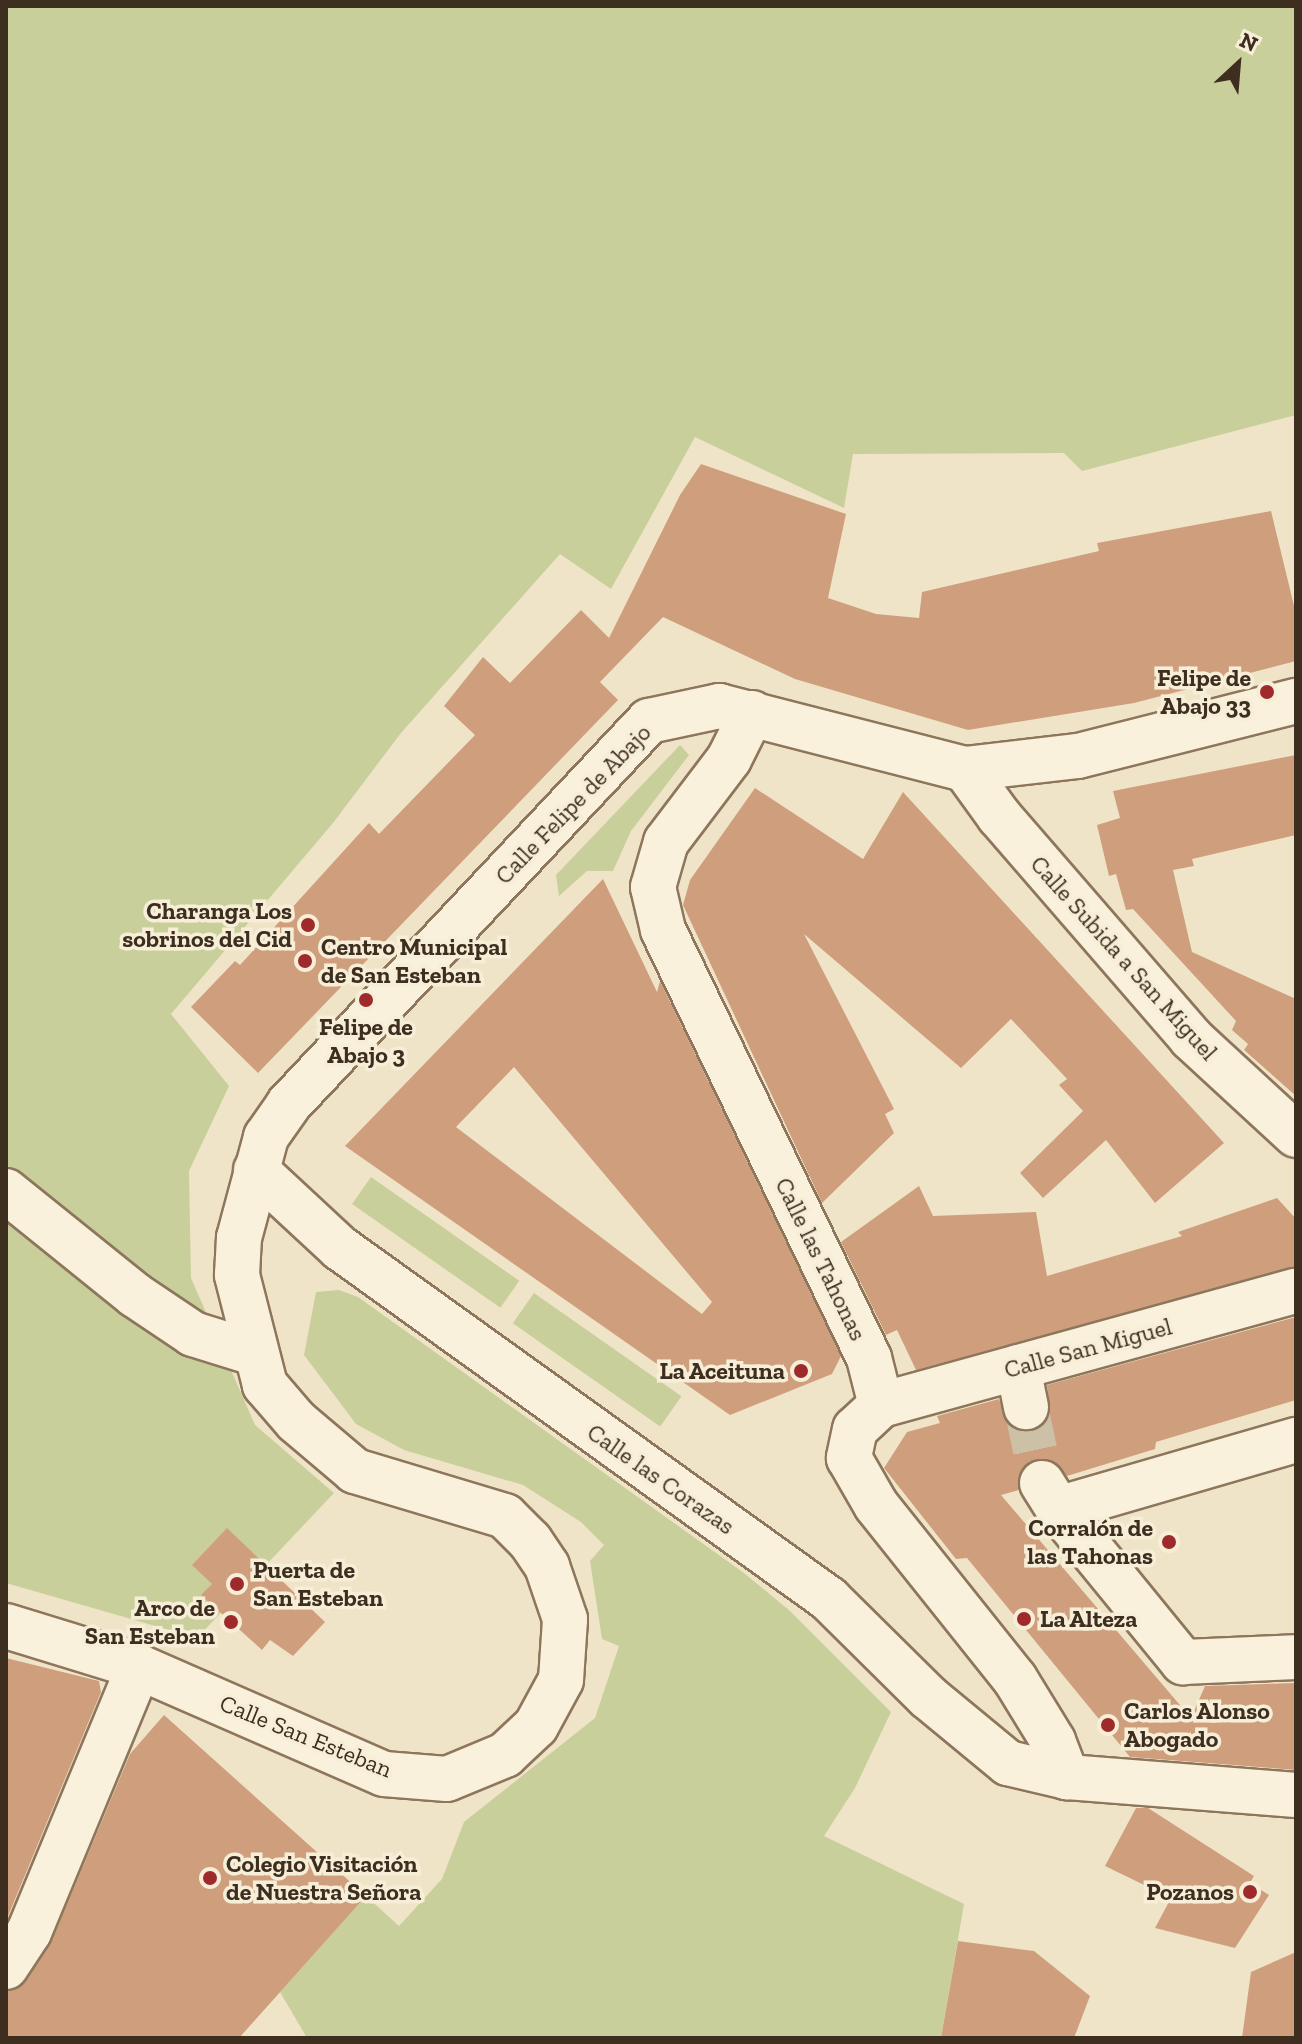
<!DOCTYPE html>
<html>
<head>
<meta charset="utf-8">
<style>
	body { margin:0 }
	#map { position:relative; width:1302px; height:2044px; overflow:hidden; background:#f0e4c8; font-family:"Zilla Slab",serif }
	div>[style] { position:absolute }
	.green>* { inset:0; background:#c9cf9b; transform-origin:0 0 }
	.building>* { inset:0; background:#cf9f7d }
	.minor-tunnel>* { height:44px; margin-top:-22px; transform-origin:0; background:repeating-linear-gradient(90deg,#ccc0a6 0 44px,transparent 0 66px) }
	.roads { filter:drop-shadow(2px 0 #8d765c) drop-shadow(-2px 0 #8d765c) drop-shadow(0 2px #8d765c) drop-shadow(0 -2px #8d765c) }
	.minor>* { height:44px; margin:-22px; padding:0 22px; transform-origin:22px; border-radius:22px; background:#faf1dc }
	.dots>* { width:22px; height:22px; translate:-50% -50%; box-sizing:border-box; border:4px solid #f7eed8; border-radius:50% }
	span { translate:-50% -50%; white-space:nowrap; text-align:center; line-height:1.15; -webkit-text-stroke:7px #f7eed8; paint-order:stroke }
	.poi-label { font-size:24px; color:#3d2e20; font-weight:700 }
	.right { translate:-100% -50%; text-align:right }
	.left { translate:0 -50%; text-align:left }
	.street-label { font-size:24px; color:#3d2e20 }
	.frame { position:absolute; inset:0; border:8px solid #3d2e20; pointer-events:none }
	.north { position:absolute; left:1198px; top:24px; width:80px; height:80px; -webkit-text-stroke:6px #f7eed8; paint-order:stroke; rotate:26deg; font-size:22px; font-weight:700; line-height:32px; text-align:center; color:#3d2e20 }
	.north::after { content:''; display:block; margin:auto; width:28px; height:36px; background:#3d2e20; clip-path:polygon(50% 0,100% 100%,50% 72%,0 100%) }
</style>
</head>
<body>
<div id="map">
	<div class="green">
		<div style="clip-path:polygon(6px 6px,1296px 6px,1296px 415px,1082px 471px,1064px 453px,853px 454px,844px 508px,695px 437px,611px 589px,560px 554px,401px 733px,333px 823px,171px 1014px,229px 1086px,189px 1171px,191px 1278px,255px 1425px,334px 1493px,197px 1638px,6px 1583px)"></div>
		<div style="clip-path:polygon(680px 745px,689px 755px,631px 831px,613px 871px,587px 871px,559px 896px,556px 875px)"></div>
		<div style="left:371px;top:1177px;width:181px;height:33px;rotate:35deg"></div>
		<div style="clip-path:polygon(339px 1290px,358px 1297px,744px 1573px,790px 1611px,891px 1712px,855px 1788px,824px 1836px,964px 1904px,941px 2038px,307px 2038px,280px 1992px,366px 1896px,399px 1926px,442px 1879px,464px 1822px,595px 1718px,619px 1646px,602px 1639px,590px 1561px,604px 1545px,581px 1522px,523px 1485px,404px 1450px,356px 1424px,304px 1355px,316px 1292px)"></div>
		<div style="left:534px;top:1293px;width:180px;height:37px;rotate:35deg"></div>
	</div>
	<div class="building">
		<div style="clip-path:polygon(701px 464px,846px 514px,828px 598px,876px 614px,919px 618px,922px 592px,1099px 551px,1097px 543px,1271px 511px,1296px 614px,1296px 661px,1134px 703px,968px 730px,795px 679px,663px 617px,600px 682px,618px 700px,258px 1073px,191px 1007px,235px 961px,240px 965px,369px 823px,379px 834px,475px 735px,444px 706px,483px 657px,510px 683px,581px 610px,609px 638px,680px 495px)"></div>
		<div style="clip-path:polygon(1296px 755px,1296px 835px,1192px 859px,1194px 866px,1173px 870px,1192px 952px,1296px 999px,1296px 1096px,1244px 1050px,1248px 1044px,1232px 1030px,1236px 1021px,1133px 909px,1126px 910px,1116px 874px,1109px 876px,1097px 825px,1120px 818px,1113px 791px)"></div>
		<div style="clip-path:polygon(755px 788px,863px 859px,903px 792px,1224px 1143px,1155px 1203px,1106px 1140px,1043px 1198px,1020px 1173px,1083px 1111px,1059px 1085px,1067px 1079px,1011px 1019px,961px 1068px,804px 934px,894px 1109px,885px 1114px,894px 1133px,822px 1203px,683px 905px,690px 880px)"></div>
		<div style="clip-path:polygon(evenodd,603px 879px,657px 992px,660px 981px,841px 1356px,832px 1374px,730px 1415px,345px 1146px,603px 879px,514px 1067px,712px 1302px,702px 1314px,456px 1127px,514px 1067px)"></div>
		<div style="clip-path:polygon(919px 1186px,933px 1216px,1036px 1212px,1047px 1276px,1182px 1236px,1178px 1232px,1277px 1198px,1296px 1219px,1296px 1267px,916px 1370px,897px 1330px,886px 1335px,841px 1242px)"></div>
		<div style="clip-path:polygon(1296px 1317px,1296px 1400px,1156px 1442px,1155px 1449px,1067px 1476px,1053px 1461px,1030px 1461px,1020px 1472px,1019px 1490px,1001px 1495px,1191px 1718px,1205px 1686px,1296px 1683px,1296px 1770px,1130px 1757px,967px 1558px,956px 1559px,884px 1468px,907px 1432px,940px 1423px,937px 1416px,999px 1399px,1008px 1424px,1032px 1431px,1050px 1414px,1047px 1385px)"></div>
		<div style="clip-path:polygon(227px 1528px,325px 1622px,293px 1656px,270px 1640px,262px 1650px,201px 1595px,212px 1584px,192px 1565px)"></div>
		<div style="clip-path:polygon(6px 1658px,99px 1681px,101px 1692px,6px 1921px)"></div>
		<div style="clip-path:polygon(164px 1715px,366px 1896px,239px 2038px,6px 2038px,6px 1992px,26px 1981px,50px 1945px,130px 1754px)"></div>
		<div style="clip-path:polygon(1136px 1808px,1148px 1808px,1254px 1876px,1250px 1883px,1269px 1895px,1235px 1948px,1155px 1928px,1171px 1898px,1105px 1866px)"></div>
		<div style="clip-path:polygon(958px 1941px,1034px 1951px,1090px 1996px,1074px 2038px,941px 2038px)"></div>
		<div style="clip-path:polygon(1296px 1952px,1296px 2038px,1242px 2038px,1251px 1972px)"></div>
	</div>
	<div class="minor-tunnel">
		<div style="left:1026px;top:1407px;width:78px;rotate:78.1deg"></div>
	</div>
	<div class="roads">
		<div class="minor">
			<div style="left:752px;top:713px;width:51px;rotate:116.6deg"></div>
			<div style="left:729px;top:759px;width:104px;rotate:127.2deg"></div>
			<div style="left:666px;top:842px;width:47px;rotate:106.1deg"></div>
			<div style="left:653px;top:887px;width:44px;rotate:76.9deg"></div>
			<div style="left:663px;top:930px;width:475px;rotate:64.3deg"></div>
			<div style="left:869px;top:1358px;width:49px;rotate:75.7deg"></div>
			<div style="left:881px;top:1405px;width:35px;rotate:137deg"></div>
			<div style="left:855px;top:1429px;width:30px;rotate:102deg"></div>
			<div style="left:849px;top:1458px;width:54px;rotate:60.1deg"></div>
			<div style="left:876px;top:1505px;width:223px;rotate:51.4deg"></div>
			<div style="left:1015px;top:1679px;width:73px;rotate:58.5deg"></div>
			<div style="left:1053px;top:1741px;width:39px;rotate:69deg"></div>
			<div style="left:965px;top:769px;width:58px;rotate:54.1deg"></div>
			<div style="left:999px;top:816px;width:294px;rotate:49.1deg"></div>
			<div style="left:1191px;top:1038px;width:143px;rotate:42.7deg"></div>
			<div style="left:256px;top:1170px;width:115px;rotate:42.9deg"></div>
			<div style="left:340px;top:1248px;width:602px;rotate:35.67deg"></div>
			<div style="left:829px;top:1599px;width:139px;rotate:44.7deg"></div>
			<div style="left:928px;top:1697px;width:104px;rotate:39.5deg"></div>
			<div style="left:1008px;top:1763px;width:61px;rotate:13.3deg"></div>
			<div style="left:1067px;top:1777px;width:230px;rotate:4.5deg"></div>
			<div style="left:6px;top:1191px;width:166px;rotate:38.9deg"></div>
			<div style="left:135px;top:1295px;width:70px;rotate:33.9deg"></div>
			<div style="left:193px;top:1334px;width:64px;rotate:17.3deg"></div>
			<div style="left:1018px;top:1367px;width:41px;rotate:78.7deg"></div>
			<div style="left:881px;top:1405px;width:430px;rotate:-15.4deg"></div>
			<div style="left:1042px;top:1483px;width:31px;rotate:58deg"></div>
			<div style="left:1058px;top:1509px;width:198px;rotate:50.8deg"></div>
			<div style="left:1183px;top:1662px;width:113px;rotate:-2.5deg"></div>
			<div style="left:1058px;top:1509px;width:248px;rotate:-16.2deg"></div>
			<div style="left:6px;top:1626px;width:139px;rotate:17.1deg"></div>
			<div style="left:139px;top:1667px;width:267px;rotate:23.6deg"></div>
			<div style="left:384px;top:1774px;width:63px;rotate:4.5deg"></div>
			<div style="left:447px;top:1779px;width:63px;rotate:-22.5deg"></div>
			<div style="left:505px;top:1755px;width:42px;rotate:-43.1deg"></div>
			<div style="left:536px;top:1726px;width:52px;rotate:-61.5deg"></div>
			<div style="left:561px;top:1680px;width:61px;rotate:-86.2deg"></div>
			<div style="left:565px;top:1619px;width:56px;rotate:-108.8deg"></div>
			<div style="left:547px;top:1566px;width:30px;rotate:-124deg"></div>
			<div style="left:530px;top:1541px;width:35px;rotate:-135deg"></div>
			<div style="left:505px;top:1516px;width:157px;rotate:-163.3deg"></div>
			<div style="left:355px;top:1471px;width:77px;rotate:-139.7deg"></div>
			<div style="left:296px;top:1421px;width:48px;rotate:-130.7deg"></div>
			<div style="left:265px;top:1385px;width:114px;rotate:-104.3deg"></div>
			<div style="left:237px;top:1275px;width:37px;rotate:-87deg"></div>
			<div style="left:239px;top:1238px;width:105px;rotate:-75deg"></div>
			<div style="left:266px;top:1137px;width:39px;rotate:-55deg"></div>
			<div style="left:288px;top:1105px;width:527px;rotate:-46.77deg"></div>
			<div style="left:649px;top:721px;width:72px;rotate:-12.1deg"></div>
			<div style="left:719px;top:706px;width:254px;rotate:14.4deg"></div>
			<div style="left:965px;top:769px;width:114px;rotate:-6.6deg"></div>
			<div style="left:1078px;top:756px;width:225px;rotate:-14.2deg"></div>
			<div style="left:6px;top:1967px;width:42px;rotate:-56.7deg"></div>
			<div style="left:29px;top:1932px;width:287px;rotate:-67.5deg"></div>
		</div>
	</div>
	<div class="dots">
		<div style="left:1267px;top:692px;background:#9e2a2b"></div>
		<div style="left:308px;top:925px;background:#9e2a2b"></div>
		<div style="left:305px;top:961px;background:#9e2a2b"></div>
		<div style="left:366px;top:1000px;background:#9e2a2b"></div>
		<div style="left:801px;top:1371px;background:#9e2a2b"></div>
		<div style="left:1169px;top:1542px;background:#9e2a2b"></div>
		<div style="left:237px;top:1584px;background:#9e2a2b"></div>
		<div style="left:1024px;top:1619px;background:#9e2a2b"></div>
		<div style="left:231px;top:1622px;background:#9e2a2b"></div>
		<div style="left:1108px;top:1725px;background:#9e2a2b"></div>
		<div style="left:210px;top:1878px;background:#9e2a2b"></div>
		<div style="left:1250px;top:1892px;background:#9e2a2b"></div>
	</div>
	<div class="poi-label">
		<span class="right" style="left:1251px;top:692px">Felipe de<br>Abajo 33</span>
		<span class="right" style="left:292px;top:925px">Charanga Los<br>sobrinos del Cid</span>
		<span class="left" style="left:321px;top:961px">Centro Municipal<br>de San Esteban</span>
		<span style="left:366px;top:1041px">Felipe de<br>Abajo 3</span>
		<span class="right" style="left:785px;top:1371px">La Aceituna</span>
		<span class="right" style="left:1153px;top:1542px">Corralón de<br>las Tahonas</span>
		<span class="left" style="left:253px;top:1584px">Puerta de<br>San Esteban</span>
		<span class="right" style="left:215px;top:1622px">Arco de<br>San Esteban</span>
		<span class="left" style="left:1040px;top:1619px">La Alteza</span>
		<span class="left" style="left:1124px;top:1725px">Carlos Alonso<br>Abogado</span>
		<span class="left" style="left:226px;top:1878px">Colegio Visitación<br>de Nuestra Señora</span>
		<span class="right" style="left:1234px;top:1892px">Pozanos</span>
	</div>
	<div class="street-label">
		<span style="left:573px;top:804px;rotate:-46deg">Calle Felipe de Abajo</span>
		<span style="left:1124px;top:958px;rotate:48deg">Calle Subida a San Miguel</span>
		<span style="left:821px;top:1259px;rotate:64deg">Calle las Tahonas</span>
		<span style="left:1088px;top:1348px;rotate:-15deg">Calle San Miguel</span>
		<span style="left:661px;top:1479px;rotate:35deg">Calle las Corazas</span>
		<span style="left:306px;top:1736px;rotate:22deg">Calle San Esteban</span>
	</div>
	<div class="frame"></div>
	<div class="north">N</div>
</div>
</body>
</html>
